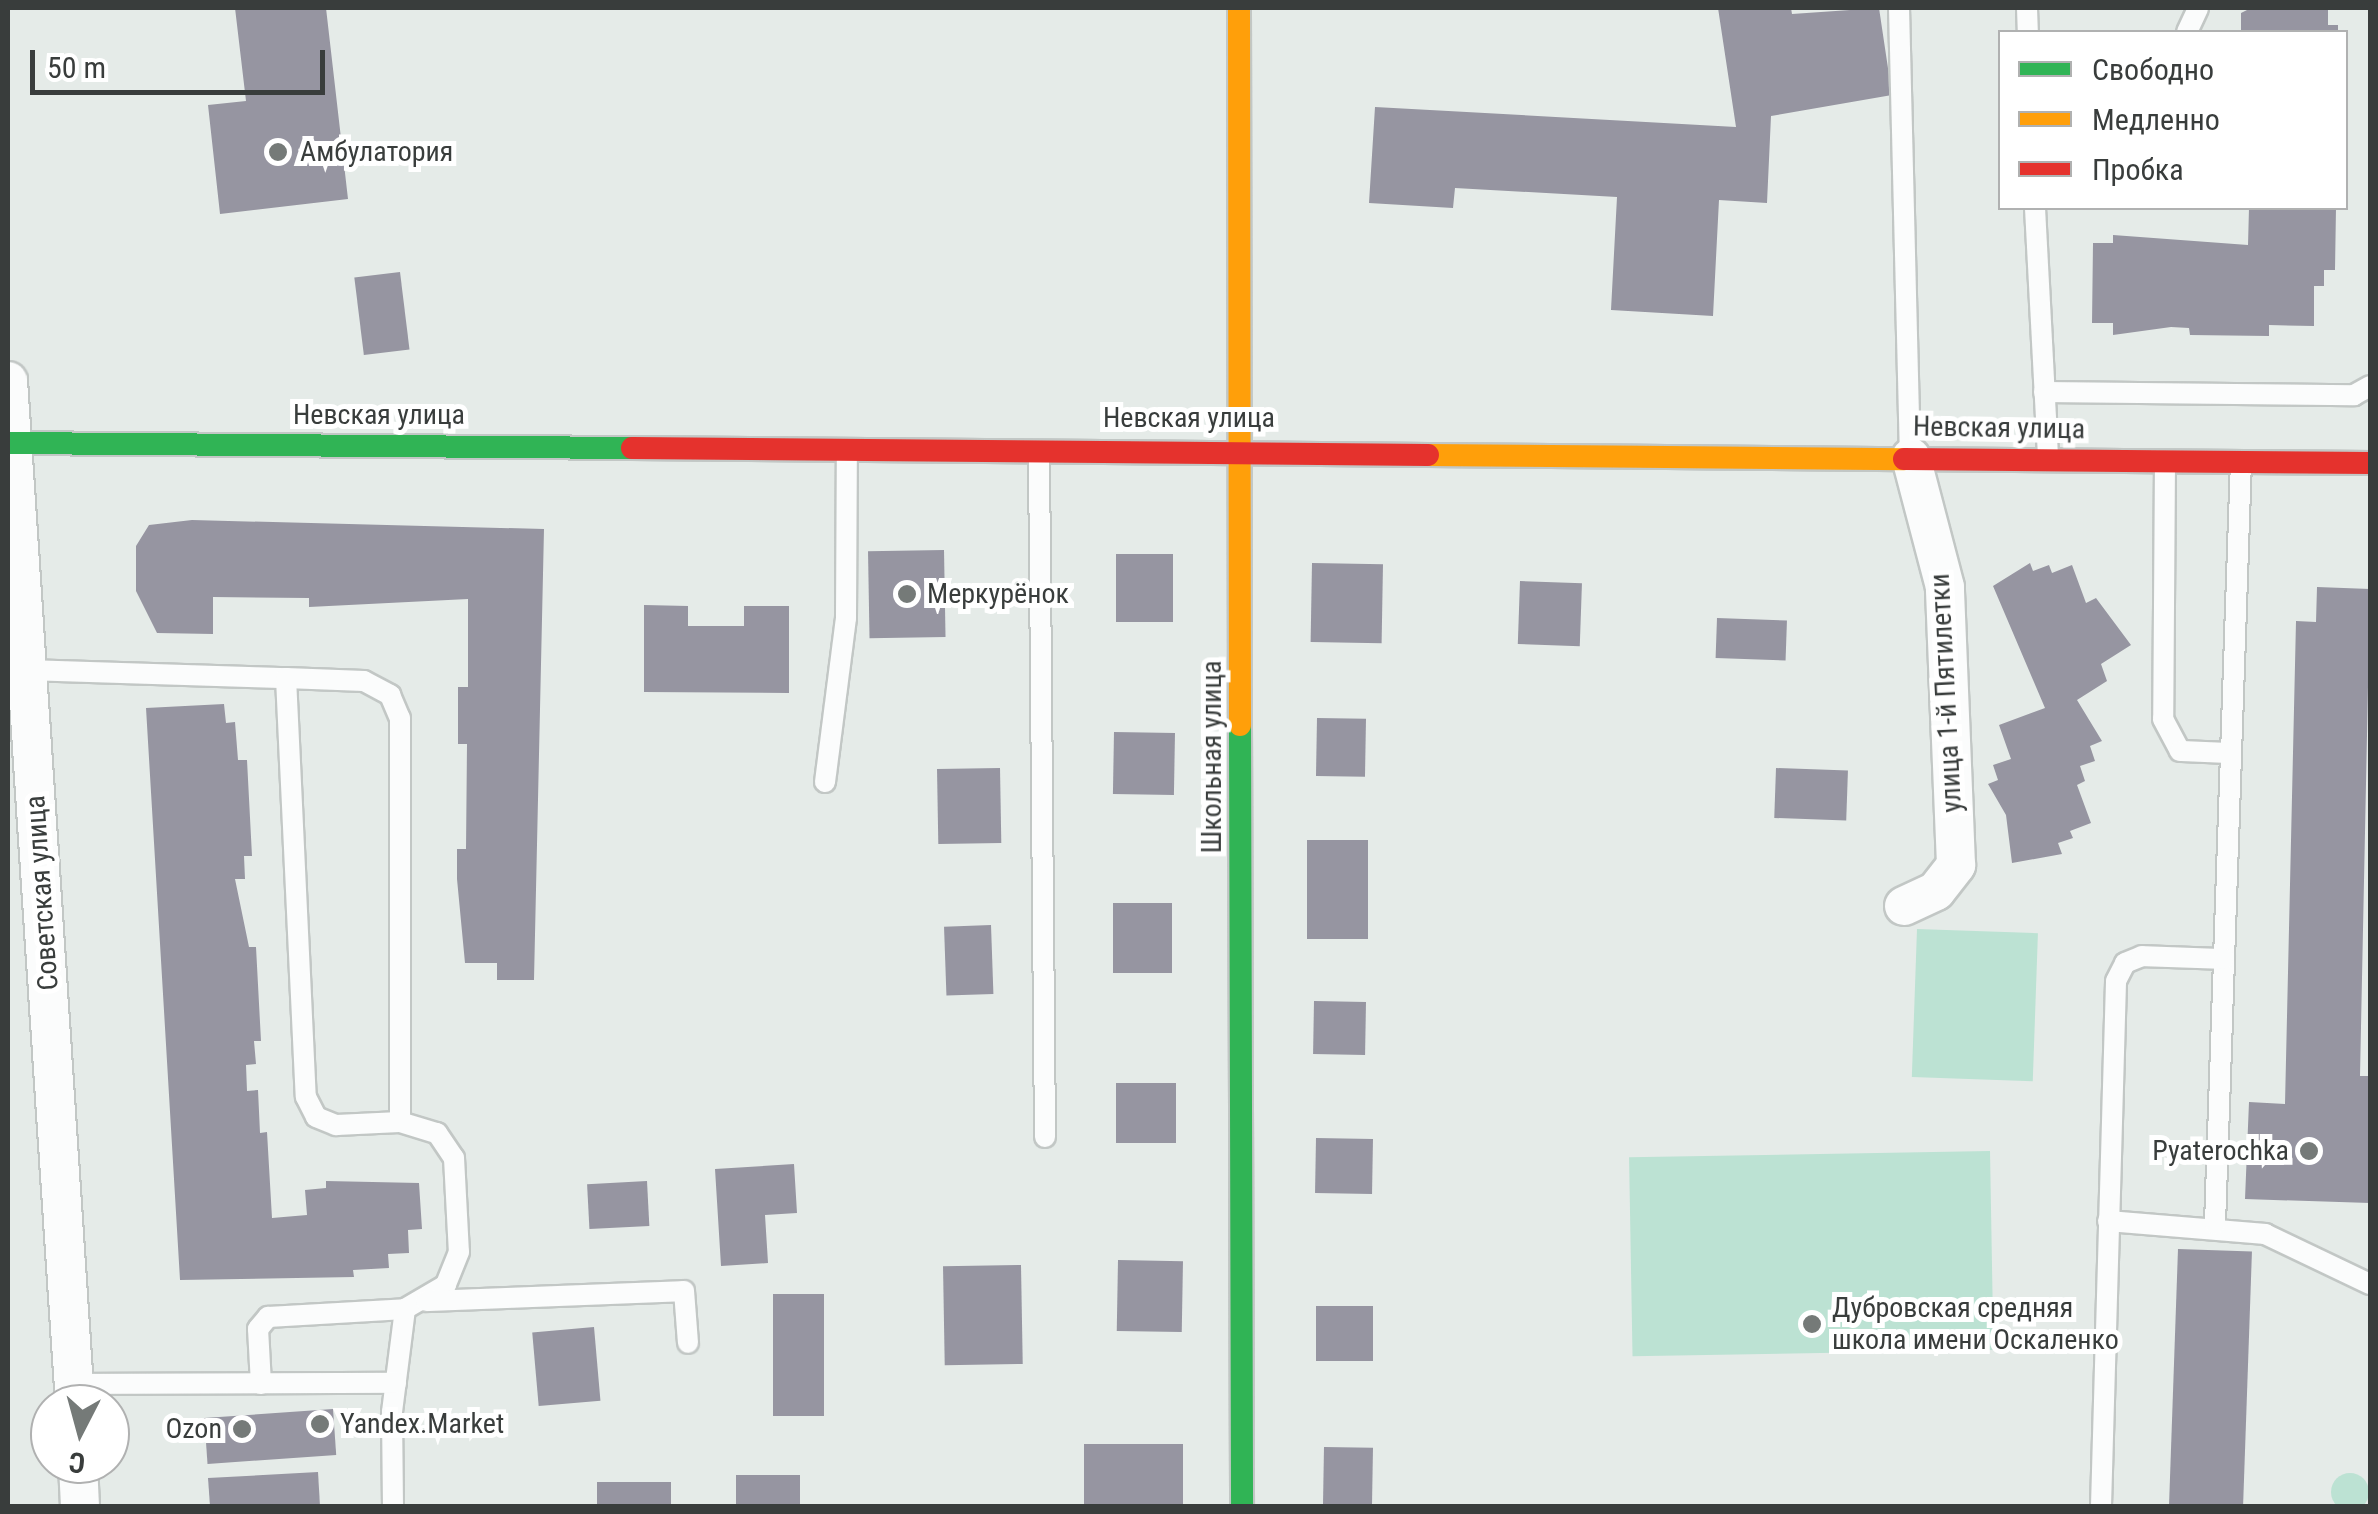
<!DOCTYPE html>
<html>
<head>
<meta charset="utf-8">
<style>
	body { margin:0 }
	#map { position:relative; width:2378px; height:1514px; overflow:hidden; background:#e5ebe8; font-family:"Roboto Condensed",sans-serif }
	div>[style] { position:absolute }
	.green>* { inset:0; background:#bce2d3; transform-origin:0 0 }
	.round { border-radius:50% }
	.building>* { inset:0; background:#9695a1; transform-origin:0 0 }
	.roads { filter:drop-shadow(2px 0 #c2c7c5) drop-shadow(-2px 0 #c2c7c5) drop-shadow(0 2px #c2c7c5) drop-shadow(0 -2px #c2c7c5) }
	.lane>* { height:20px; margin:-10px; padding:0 10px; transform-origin:10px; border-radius:10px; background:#fbfcfc }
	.street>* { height:38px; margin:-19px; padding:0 19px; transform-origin:19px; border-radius:19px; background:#fbfcfc }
	.fast>* { height:22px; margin:-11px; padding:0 11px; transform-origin:11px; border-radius:11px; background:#30b455 }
	.slow>* { height:22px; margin:-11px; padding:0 11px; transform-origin:11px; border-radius:11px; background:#ff9f0a }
	.jam>* { height:22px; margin:-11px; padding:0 11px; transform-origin:11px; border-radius:11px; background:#e5322d }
	.dots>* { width:28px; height:28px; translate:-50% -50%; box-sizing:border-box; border:5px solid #fff; border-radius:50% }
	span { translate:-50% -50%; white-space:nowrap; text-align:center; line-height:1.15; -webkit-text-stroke:10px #fff; paint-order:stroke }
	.poi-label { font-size:28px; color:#393d3c }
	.left { translate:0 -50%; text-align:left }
	.right { translate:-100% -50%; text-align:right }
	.street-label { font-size:28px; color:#393d3c }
	.frame { position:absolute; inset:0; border:10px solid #393d3c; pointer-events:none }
	.legend { position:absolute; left:1998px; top:30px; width:350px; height:180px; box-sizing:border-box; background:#fff; border:2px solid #b0b1b1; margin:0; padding:12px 18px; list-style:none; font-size:30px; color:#393d3c }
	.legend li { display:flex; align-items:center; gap:20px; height:50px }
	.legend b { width:50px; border:2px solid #b0b1b1 }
	.north { position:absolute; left:30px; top:1384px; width:100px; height:100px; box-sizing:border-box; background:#fff; border:2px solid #b0b1b1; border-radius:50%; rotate:186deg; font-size:28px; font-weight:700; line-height:40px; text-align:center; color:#393d3c }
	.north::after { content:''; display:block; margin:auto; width:35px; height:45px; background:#757a78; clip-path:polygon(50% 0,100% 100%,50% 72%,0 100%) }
	.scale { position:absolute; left:30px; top:50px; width:295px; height:45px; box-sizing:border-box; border:5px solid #393d3c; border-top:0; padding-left:12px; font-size:30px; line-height:35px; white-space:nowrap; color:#393d3c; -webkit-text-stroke:8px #fff; paint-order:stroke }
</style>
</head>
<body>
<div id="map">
	<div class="green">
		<div style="left:1917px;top:929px;width:121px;height:148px;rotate:2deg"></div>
		<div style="left:1990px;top:1151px;width:199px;height:361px;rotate:89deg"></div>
		<div class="round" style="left:2331px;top:1473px;width:38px;height:38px"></div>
	</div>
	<div class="building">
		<div style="clip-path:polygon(235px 8px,326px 8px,348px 199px,220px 214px,208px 105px,246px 101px)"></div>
		<div style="clip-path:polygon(1718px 8px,1791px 8px,1792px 14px,1879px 8px,1892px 95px,1771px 116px,1767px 203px,1719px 200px,1713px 316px,1611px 310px,1617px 197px,1455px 188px,1453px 208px,1369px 203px,1375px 107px,1736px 127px)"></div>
		<div style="clip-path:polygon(2251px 8px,2328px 8px,2328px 25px,2338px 25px,2338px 32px,2241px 32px,2241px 13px)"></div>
		<div style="clip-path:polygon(2249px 208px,2336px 208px,2335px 270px,2324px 270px,2324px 286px,2314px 286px,2314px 326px,2269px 325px,2269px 336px,2190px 335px,2189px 328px,2171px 327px,2113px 335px,2113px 323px,2092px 323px,2093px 243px,2113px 243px,2113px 235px,2248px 245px)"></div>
		<div style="left:400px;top:272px;width:78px;height:46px;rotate:83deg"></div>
		<div style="clip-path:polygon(192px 520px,544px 529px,534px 980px,497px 980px,497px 963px,465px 963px,457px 879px,457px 849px,466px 849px,467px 744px,458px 744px,458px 687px,468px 687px,468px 599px,309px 607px,309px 598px,213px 597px,213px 634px,157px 633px,136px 591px,136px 546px,149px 525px)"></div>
		<div style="left:944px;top:550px;width:87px;height:76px;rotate:89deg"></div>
		<div style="left:1116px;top:554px;width:57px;height:68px"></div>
		<div style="left:1312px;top:563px;width:71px;height:79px;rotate:1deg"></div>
		<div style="clip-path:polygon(2030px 563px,2033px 571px,2049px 565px,2052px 573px,2072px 565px,2086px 603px,2096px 598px,2131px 645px,2101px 664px,2107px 681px,2077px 700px,2102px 741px,2090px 746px,2095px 761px,2080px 766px,2085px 781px,2077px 785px,2091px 823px,2070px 831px,2073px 838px,2058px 843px,2062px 854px,2012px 863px,2006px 815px,1988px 784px,1998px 780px,1993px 765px,2011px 759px,1999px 725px,2045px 708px,1993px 586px)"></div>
		<div style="left:1520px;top:581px;width:62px;height:63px;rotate:2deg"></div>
		<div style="clip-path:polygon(2317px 587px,2370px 589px,2360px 1076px,2370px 1076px,2370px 1203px,2245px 1199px,2249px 1102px,2285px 1104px,2296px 621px,2316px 622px)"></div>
		<div style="clip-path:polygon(644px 605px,688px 606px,688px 626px,744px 626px,744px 606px,789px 606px,789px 693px,644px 692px)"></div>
		<div style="left:1717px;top:618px;width:70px;height:40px;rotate:2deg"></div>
		<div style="clip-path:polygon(224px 704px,226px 723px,235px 722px,238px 760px,247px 760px,252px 856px,244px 856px,245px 879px,235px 879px,249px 947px,256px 947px,261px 1041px,254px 1041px,256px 1064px,246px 1065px,247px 1091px,258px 1090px,260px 1133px,267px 1132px,272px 1218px,307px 1215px,305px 1190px,326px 1188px,326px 1181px,419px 1183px,422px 1229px,408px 1230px,409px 1253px,388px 1254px,389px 1268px,353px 1270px,354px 1277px,180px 1280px,146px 708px)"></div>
		<div style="left:1317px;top:718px;width:49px;height:58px;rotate:1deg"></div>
		<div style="left:1114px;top:732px;width:61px;height:62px;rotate:1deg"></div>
		<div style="left:1000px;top:768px;width:75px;height:63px;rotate:89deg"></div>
		<div style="left:1776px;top:768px;width:72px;height:50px;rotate:2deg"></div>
		<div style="left:1307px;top:840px;width:61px;height:99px"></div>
		<div style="left:1113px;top:903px;width:59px;height:70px"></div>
		<div style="left:991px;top:925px;width:69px;height:47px;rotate:88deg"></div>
		<div style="left:1314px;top:1001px;width:52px;height:53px;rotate:1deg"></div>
		<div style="left:1116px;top:1083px;width:60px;height:60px"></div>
		<div style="left:1316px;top:1138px;width:57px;height:55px;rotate:1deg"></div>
		<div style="clip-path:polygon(794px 1164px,797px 1213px,765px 1215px,768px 1263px,721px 1266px,715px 1169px)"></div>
		<div style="left:647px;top:1181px;width:45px;height:60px;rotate:87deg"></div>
		<div style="left:2178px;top:1249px;width:74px;height:257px;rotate:2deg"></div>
		<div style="left:1118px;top:1260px;width:65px;height:71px;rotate:1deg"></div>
		<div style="left:1021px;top:1265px;width:99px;height:78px;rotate:89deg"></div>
		<div style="left:773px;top:1294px;width:51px;height:122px"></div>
		<div style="left:1316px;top:1306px;width:57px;height:55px"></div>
		<div style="left:594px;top:1327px;width:74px;height:62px;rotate:85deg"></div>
		<div style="left:333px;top:1409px;width:46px;height:129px;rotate:86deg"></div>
		<div style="left:1084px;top:1444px;width:99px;height:62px"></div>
		<div style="left:1324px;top:1447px;width:49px;height:58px;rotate:1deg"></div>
		<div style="clip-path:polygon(318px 1472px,320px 1506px,210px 1506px,208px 1478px)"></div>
		<div style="left:736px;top:1475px;width:64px;height:31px"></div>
		<div style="left:671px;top:1482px;width:24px;height:74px;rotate:90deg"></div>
	</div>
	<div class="roads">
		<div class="lane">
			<div style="left:1899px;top:8px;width:447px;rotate:88.6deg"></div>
			<div style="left:2027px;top:8px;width:24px;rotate:88deg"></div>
			<div style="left:2187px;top:32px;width:26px;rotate:-65deg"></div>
			<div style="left:2035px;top:208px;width:248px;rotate:87deg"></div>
			<div style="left:2044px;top:392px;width:310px;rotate:0.6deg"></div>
			<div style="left:2354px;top:395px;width:18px;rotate:-29deg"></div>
			<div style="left:1039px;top:454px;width:683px;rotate:89.5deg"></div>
			<div style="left:2165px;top:462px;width:257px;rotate:90.4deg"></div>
			<div style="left:2163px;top:719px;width:36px;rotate:62deg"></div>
			<div style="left:2180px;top:751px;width:50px;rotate:2.3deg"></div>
			<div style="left:28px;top:670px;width:258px;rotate:1.8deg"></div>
			<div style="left:286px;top:678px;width:419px;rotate:87.3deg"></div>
			<div style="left:306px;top:1097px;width:22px;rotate:63deg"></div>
			<div style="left:316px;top:1117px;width:22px;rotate:22deg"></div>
			<div style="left:336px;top:1125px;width:64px;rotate:-2.7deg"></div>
			<div style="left:286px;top:678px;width:78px;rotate:2.2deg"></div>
			<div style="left:364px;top:681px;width:30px;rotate:28deg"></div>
			<div style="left:390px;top:695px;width:25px;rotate:67deg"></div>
			<div style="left:400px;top:718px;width:404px;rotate:90deg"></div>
			<div style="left:400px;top:1122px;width:39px;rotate:17deg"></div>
			<div style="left:437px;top:1133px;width:30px;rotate:56deg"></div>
			<div style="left:454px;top:1158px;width:94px;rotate:87deg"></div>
			<div style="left:459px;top:1252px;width:35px;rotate:112deg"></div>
			<div style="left:446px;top:1285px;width:48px;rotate:149.7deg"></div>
			<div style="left:405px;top:1309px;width:104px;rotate:97.2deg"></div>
			<div style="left:392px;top:1412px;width:94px;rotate:89.4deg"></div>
			<div style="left:825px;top:782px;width:165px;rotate:-82.7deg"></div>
			<div style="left:846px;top:618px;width:168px;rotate:-89.7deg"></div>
			<div style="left:2108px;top:1221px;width:158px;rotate:4.7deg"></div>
			<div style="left:2265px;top:1234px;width:116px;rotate:25.5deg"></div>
			<div style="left:2215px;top:1224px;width:762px;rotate:-88.05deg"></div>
			<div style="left:426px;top:1301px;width:258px;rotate:-2.2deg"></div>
			<div style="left:684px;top:1291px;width:52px;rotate:85.6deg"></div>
			<div style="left:74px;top:1384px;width:322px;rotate:-0.2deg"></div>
			<div style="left:261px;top:1384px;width:55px;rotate:-93.1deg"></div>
			<div style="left:258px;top:1329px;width:16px;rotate:-50deg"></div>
			<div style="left:268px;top:1317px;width:137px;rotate:-3.3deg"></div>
			<div style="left:2101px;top:1506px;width:525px;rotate:-88.36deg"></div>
			<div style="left:2116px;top:981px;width:20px;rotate:-63deg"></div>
			<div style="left:2125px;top:963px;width:18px;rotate:-22deg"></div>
			<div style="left:2142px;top:956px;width:82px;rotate:2.1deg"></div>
		</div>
		<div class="street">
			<div style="left:8px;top:381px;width:1025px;rotate:86.25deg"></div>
			<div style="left:1904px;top:906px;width:35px;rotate:-25deg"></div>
			<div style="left:1936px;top:891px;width:33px;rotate:-52deg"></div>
			<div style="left:1956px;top:865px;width:278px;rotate:-92.3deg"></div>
			<div style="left:1945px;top:587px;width:134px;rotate:-104.7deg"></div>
			<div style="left:78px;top:1464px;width:42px;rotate:87.3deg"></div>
		</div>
		<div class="fast">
			<div style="left:8px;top:443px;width:624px;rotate:0.46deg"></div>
			<div style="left:1240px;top:725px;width:781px;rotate:89.85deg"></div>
		</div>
		<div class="slow">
			<div style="left:1239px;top:8px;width:717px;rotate:89.92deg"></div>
			<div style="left:1428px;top:455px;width:476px;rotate:0.5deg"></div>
		</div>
		<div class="jam">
			<div style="left:632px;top:448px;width:796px;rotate:0.5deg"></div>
			<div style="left:1904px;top:459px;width:466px;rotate:0.5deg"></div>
		</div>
	</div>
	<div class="dots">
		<div style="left:278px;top:152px;background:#757a78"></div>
		<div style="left:907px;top:594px;background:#757a78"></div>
		<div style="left:2309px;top:1151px;background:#757a78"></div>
		<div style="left:1812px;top:1324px;background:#757a78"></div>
		<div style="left:320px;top:1424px;background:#757a78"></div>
		<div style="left:242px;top:1429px;background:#757a78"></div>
	</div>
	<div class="poi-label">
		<span class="left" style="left:300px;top:152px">Амбулатория</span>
		<span class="left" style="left:927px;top:594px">Меркурёнок</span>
		<span class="right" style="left:2289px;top:1151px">Pyaterochka</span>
		<span class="left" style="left:1832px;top:1324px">Дубровская средняя<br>школа имени Оскаленко</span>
		<span class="left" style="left:340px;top:1424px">Yandex.Market</span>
		<span class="right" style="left:222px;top:1429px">Ozon</span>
	</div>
	<div class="street-label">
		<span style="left:379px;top:415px">Невская улица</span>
		<span style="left:1189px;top:418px">Невская улица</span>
		<span style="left:1999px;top:428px;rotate:1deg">Невская улица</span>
		<span style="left:1946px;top:693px;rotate:-93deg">улица 1-й Пятилетки</span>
		<span style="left:1212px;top:757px;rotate:-90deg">Школьная улица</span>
		<span style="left:42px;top:893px;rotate:-94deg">Советская улица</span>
	</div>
	<div class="frame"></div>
	<ul class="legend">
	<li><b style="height:12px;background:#30b455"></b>Свободно</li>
	<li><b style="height:12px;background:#ff9f0a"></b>Медленно</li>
	<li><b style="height:12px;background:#e5322d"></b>Пробка</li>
	</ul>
	<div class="north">С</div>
	<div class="scale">50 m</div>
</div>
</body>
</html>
